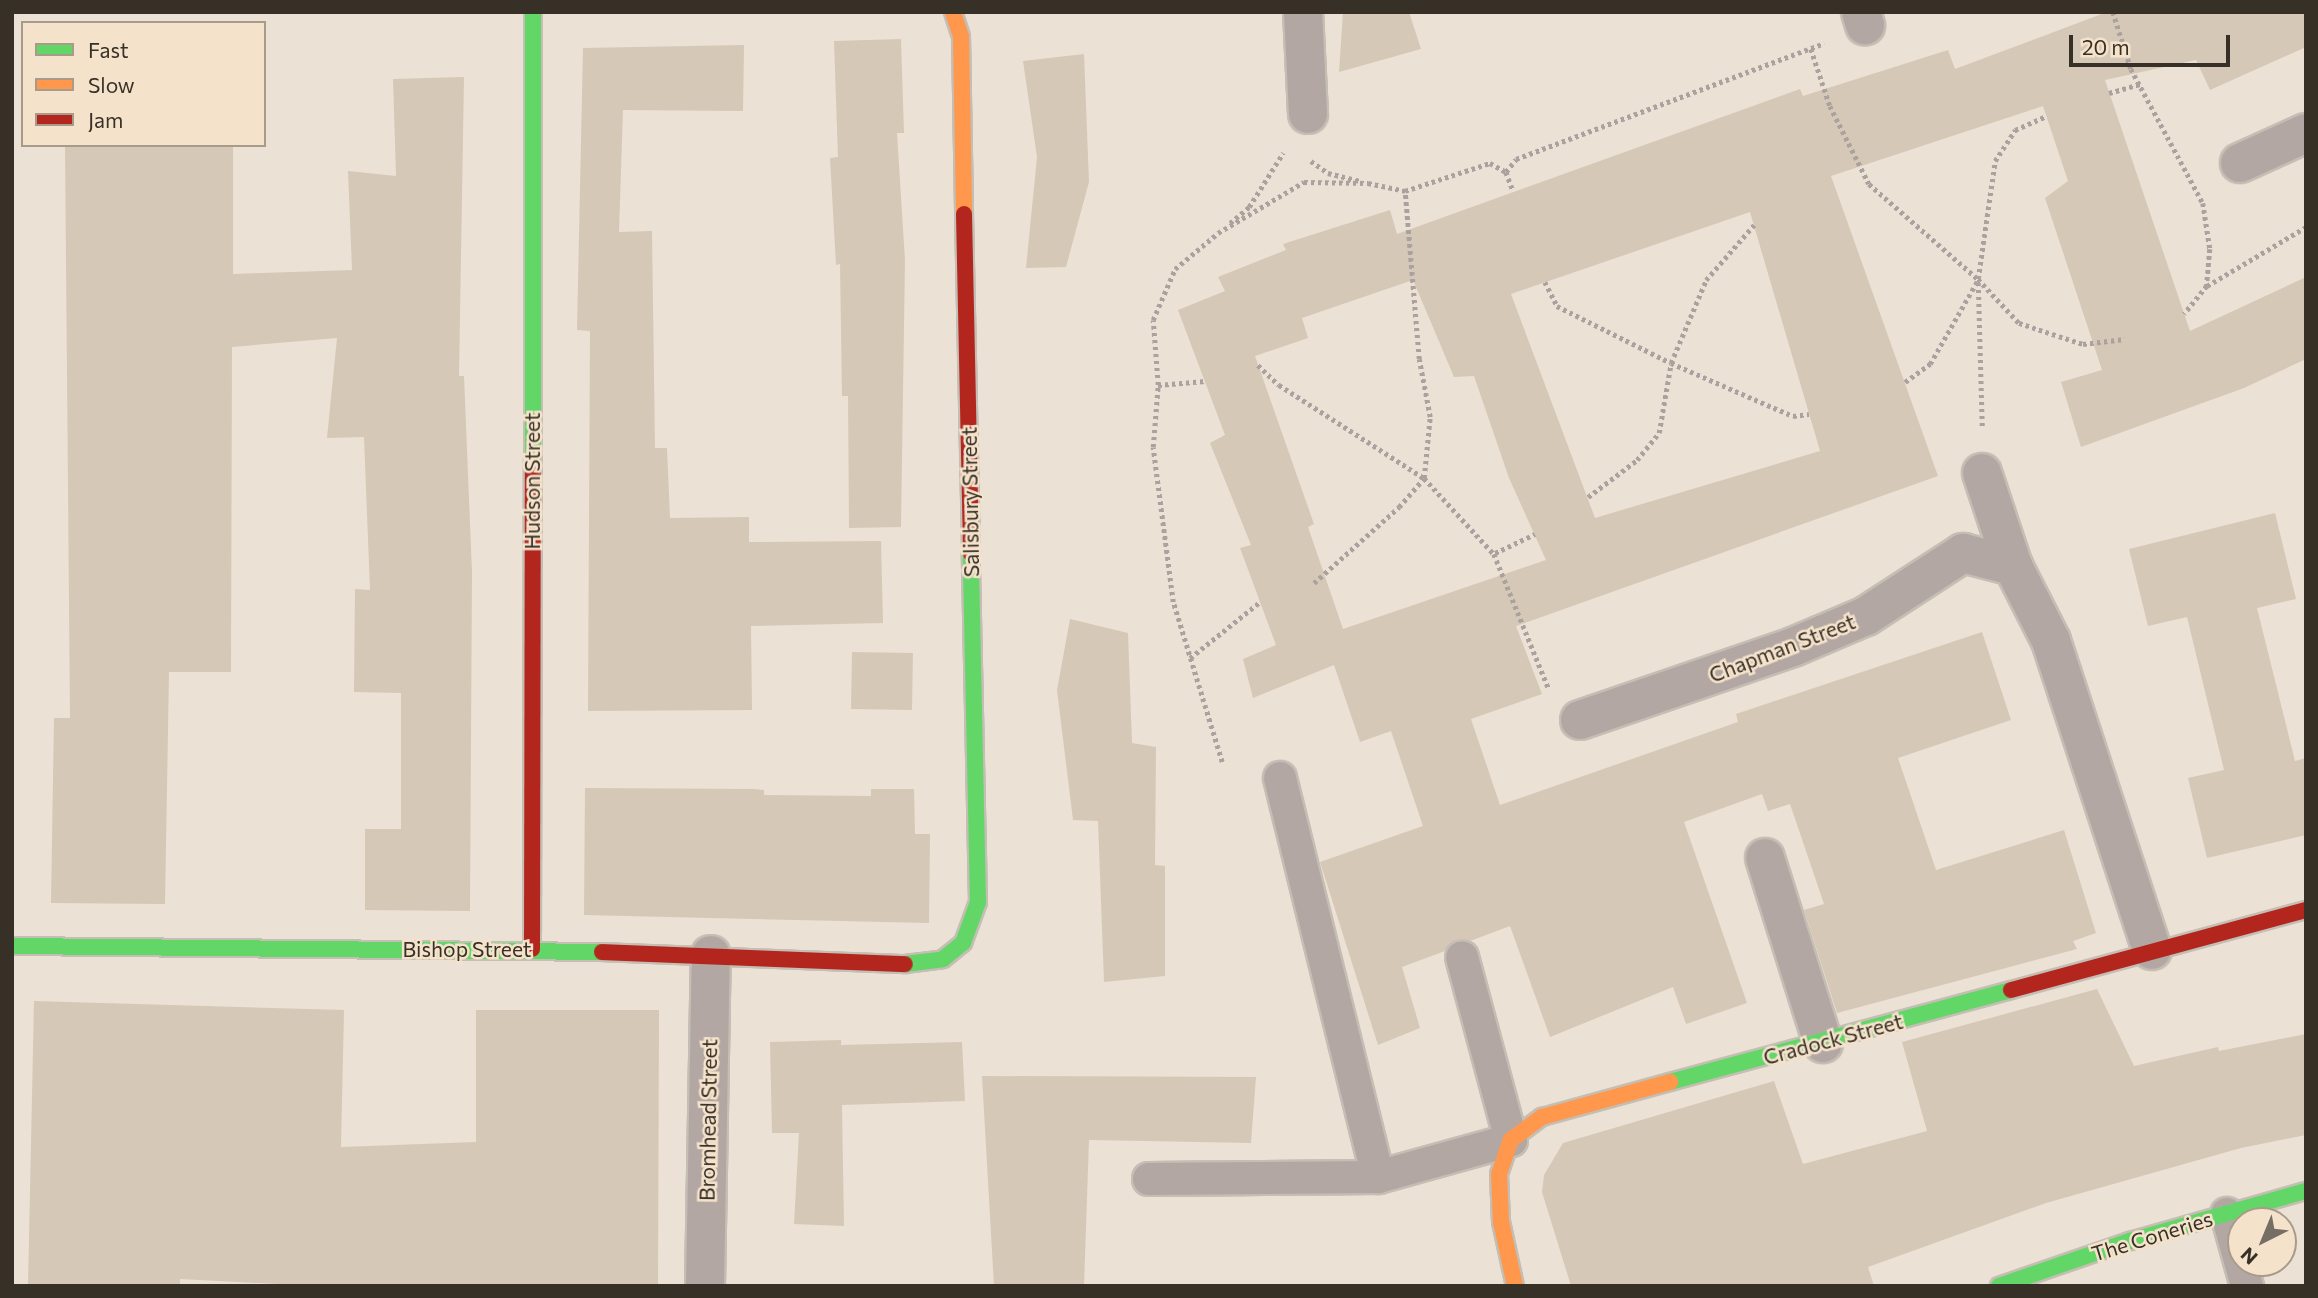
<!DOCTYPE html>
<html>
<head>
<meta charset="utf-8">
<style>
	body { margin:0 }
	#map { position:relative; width:2318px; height:1298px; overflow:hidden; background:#ebe1d5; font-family:Commissioner,sans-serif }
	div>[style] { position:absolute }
	.building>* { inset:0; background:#d6c8b7; transform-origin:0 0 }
	.path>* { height:4.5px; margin-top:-2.25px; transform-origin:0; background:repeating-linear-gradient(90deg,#aba29f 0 3.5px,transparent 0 7px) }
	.roads { filter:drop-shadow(2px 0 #c5beb4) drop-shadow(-2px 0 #c5beb4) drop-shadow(0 2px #c5beb4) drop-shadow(0 -2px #c5beb4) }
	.lane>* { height:32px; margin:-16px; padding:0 16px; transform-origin:16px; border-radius:16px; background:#b3a7a4 }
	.street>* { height:38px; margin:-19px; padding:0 19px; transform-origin:19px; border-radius:19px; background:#b3a7a4 }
	.fast>* { height:16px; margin:-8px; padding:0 8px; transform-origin:8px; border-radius:8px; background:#63d668 }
	.slow>* { height:16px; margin:-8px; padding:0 8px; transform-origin:8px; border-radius:8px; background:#ff974d }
	.jam>* { height:16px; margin:-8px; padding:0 8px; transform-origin:8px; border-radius:8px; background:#b3261e }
	span { translate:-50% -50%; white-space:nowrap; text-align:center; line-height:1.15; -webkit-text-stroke:5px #f5e2cb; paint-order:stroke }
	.street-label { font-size:21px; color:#373027 }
	.frame { position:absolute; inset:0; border:14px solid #373027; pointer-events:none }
	.legend { position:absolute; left:21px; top:21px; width:245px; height:126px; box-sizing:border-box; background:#f5e2cb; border:2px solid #a99b89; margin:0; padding:9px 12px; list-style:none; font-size:21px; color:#373027 }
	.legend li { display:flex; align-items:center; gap:14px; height:35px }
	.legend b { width:35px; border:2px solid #a99b89 }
	.north { position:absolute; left:2227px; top:1207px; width:70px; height:70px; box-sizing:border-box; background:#f5e2cb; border:2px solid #a99b89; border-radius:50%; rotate:223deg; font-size:19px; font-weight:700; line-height:28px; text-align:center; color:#373027 }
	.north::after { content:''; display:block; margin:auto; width:24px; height:32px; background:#766e64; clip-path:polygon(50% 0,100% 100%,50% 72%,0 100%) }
	.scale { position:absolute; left:2069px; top:35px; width:161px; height:32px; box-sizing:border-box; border:4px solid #373027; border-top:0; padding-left:9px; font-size:21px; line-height:24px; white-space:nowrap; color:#373027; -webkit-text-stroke:5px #f5e2cb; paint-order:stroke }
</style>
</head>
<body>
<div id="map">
	<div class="building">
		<div style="clip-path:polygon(1343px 12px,1409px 12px,1421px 49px,1339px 72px)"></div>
		<div style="clip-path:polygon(evenodd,2107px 12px,2306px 12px,2306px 47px,2210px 90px,2196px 60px,2105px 80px,2190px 331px,2306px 277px,2306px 359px,2244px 388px,2081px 447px,2061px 382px,2102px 370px,2045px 198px,2068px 181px,2043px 106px,1831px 176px,1938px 476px,1516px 626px,1542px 694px,1471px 719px,1500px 805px,1738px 722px,1736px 714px,1982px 632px,2011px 720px,1898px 758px,1936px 870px,2064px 830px,2096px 933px,2073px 941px,2077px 949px,1837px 1013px,1804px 910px,1824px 904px,1790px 804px,1768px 811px,1762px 794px,1684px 822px,1747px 1003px,1686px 1024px,1673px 987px,1550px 1037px,1510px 926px,1470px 941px,1457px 940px,1445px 951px,1402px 967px,1420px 1028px,1378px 1045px,1320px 862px,1423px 826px,1391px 731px,1360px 742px,1334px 665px,1253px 698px,1243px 659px,1276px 645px,1240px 548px,1251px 545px,1210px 443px,1225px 435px,1178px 310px,1225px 291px,1218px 277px,1286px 250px,1283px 244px,1390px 210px,1397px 234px,1800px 89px,1803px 96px,1948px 50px,1955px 69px,2107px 12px,1750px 212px,1820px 451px,1595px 518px,1511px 294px,1750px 212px,2107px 12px,1413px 280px,1454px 377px,1474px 376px,1509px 478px,1546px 560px,1343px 629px,1308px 527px,1314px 524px,1255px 356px,1308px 338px,1302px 318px,1413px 280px)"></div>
		<div style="clip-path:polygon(901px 39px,904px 133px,897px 133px,905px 260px,901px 527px,849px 528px,848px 396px,842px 396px,840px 264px,836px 265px,830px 158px,838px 157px,834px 41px)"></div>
		<div style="clip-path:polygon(744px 45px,743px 111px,623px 110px,619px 232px,652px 231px,655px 448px,667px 448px,670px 518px,749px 517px,749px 542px,881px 541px,883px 623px,751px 626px,752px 710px,588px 711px,590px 331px,577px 330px,583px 48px)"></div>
		<div style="clip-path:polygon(1084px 54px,1089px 182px,1066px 267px,1026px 268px,1037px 157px,1023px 61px)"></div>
		<div style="clip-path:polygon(464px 77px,459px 376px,464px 376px,472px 572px,470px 911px,365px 910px,365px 829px,401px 829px,401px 693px,354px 692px,355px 589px,370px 590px,364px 437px,327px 438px,337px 338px,232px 347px,231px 672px,169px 672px,165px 904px,51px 903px,54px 718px,70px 718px,65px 145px,233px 145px,233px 274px,352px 270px,348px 171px,396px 176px,393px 79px)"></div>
		<div style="clip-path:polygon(2275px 513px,2296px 599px,2257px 608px,2295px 761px,2306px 758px,2306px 835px,2207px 858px,2188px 778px,2224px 770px,2187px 617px,2148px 626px,2129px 549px)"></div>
		<div style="clip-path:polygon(1070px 619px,1128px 633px,1132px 743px,1156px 747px,1155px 865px,1165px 866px,1165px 976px,1104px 982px,1098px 821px,1073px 820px,1057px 690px)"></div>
		<div style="left:852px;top:652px;width:61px;height:57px;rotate:1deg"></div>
		<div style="clip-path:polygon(585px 788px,754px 789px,764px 790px,764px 795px,871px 796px,871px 789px,914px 789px,915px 834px,930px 834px,929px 923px,584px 915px)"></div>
		<div style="clip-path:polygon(2097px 989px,2134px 1066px,2218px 1047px,2219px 1051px,2306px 1034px,2306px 1135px,2241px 1148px,2046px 1203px,1868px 1267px,1874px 1286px,1571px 1286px,1542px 1192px,1544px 1175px,1563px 1143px,1774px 1081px,1803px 1164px,1927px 1131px,1902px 1042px)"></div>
		<div style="clip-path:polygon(34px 1001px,344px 1010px,341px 1147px,476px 1142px,476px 1010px,659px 1010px,658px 1286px,316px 1286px,180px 1279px,180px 1286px,28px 1286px)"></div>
		<div style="clip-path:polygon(841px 1040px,841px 1045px,962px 1042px,965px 1101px,842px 1105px,844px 1226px,794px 1224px,799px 1133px,772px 1133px,770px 1042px)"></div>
		<div style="clip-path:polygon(982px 1076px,1256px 1077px,1251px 1143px,1089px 1140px,1084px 1286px,994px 1286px)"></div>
	</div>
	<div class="path">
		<div style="left:1910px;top:12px;width:38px"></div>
		<div style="left:2113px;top:12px;width:60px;rotate:72.5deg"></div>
		<div style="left:2131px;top:69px;width:152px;rotate:61.8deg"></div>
		<div style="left:2203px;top:203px;width:47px;rotate:81.3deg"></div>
		<div style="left:2210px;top:249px;width:37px;rotate:95deg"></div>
		<div style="left:2207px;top:286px;width:36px;rotate:129deg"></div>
		<div style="left:1811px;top:49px;width:60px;rotate:71.6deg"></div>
		<div style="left:1830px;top:106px;width:87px;rotate:63.4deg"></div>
		<div style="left:1869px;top:184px;width:145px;rotate:41.1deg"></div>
		<div style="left:1978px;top:279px;width:60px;rotate:47deg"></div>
		<div style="left:2019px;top:323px;width:67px;rotate:18.2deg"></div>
		<div style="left:2083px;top:344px;width:42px;rotate:-6.8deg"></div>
		<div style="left:2109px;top:93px;width:32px;rotate:-16deg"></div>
		<div style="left:1311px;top:161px;width:21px;rotate:35deg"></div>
		<div style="left:1328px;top:173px;width:34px;rotate:14deg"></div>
		<div style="left:1506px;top:172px;width:19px;rotate:69deg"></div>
		<div style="left:1230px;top:223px;width:25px;rotate:-40deg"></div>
		<div style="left:1249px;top:207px;width:64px;rotate:-57.8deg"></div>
		<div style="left:1545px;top:282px;width:27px;rotate:63deg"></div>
		<div style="left:1557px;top:306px;width:127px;rotate:26.6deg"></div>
		<div style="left:1671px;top:363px;width:133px;rotate:23.5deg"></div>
		<div style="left:1793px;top:416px;width:16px;rotate:-7deg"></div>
		<div style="left:2207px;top:286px;width:115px;rotate:-30.8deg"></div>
		<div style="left:1258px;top:365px;width:29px;rotate:44deg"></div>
		<div style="left:1279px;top:385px;width:172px;rotate:32.7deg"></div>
		<div style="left:1424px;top:478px;width:103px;rotate:47.4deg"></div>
		<div style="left:1494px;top:554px;width:144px;rotate:67.9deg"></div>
		<div style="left:1905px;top:382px;width:31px;rotate:-36deg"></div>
		<div style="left:1930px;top:364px;width:97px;rotate:-60.3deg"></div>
		<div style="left:1158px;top:385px;width:47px;rotate:-4.9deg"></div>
		<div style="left:1982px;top:426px;width:147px;rotate:-91.6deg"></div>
		<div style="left:1978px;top:279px;width:119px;rotate:-81.8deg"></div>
		<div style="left:1995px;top:161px;width:37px;rotate:-57deg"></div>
		<div style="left:2015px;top:130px;width:34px;rotate:-24deg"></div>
		<div style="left:1588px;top:497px;width:61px;rotate:-37.1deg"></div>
		<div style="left:1637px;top:460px;width:35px;rotate:-51deg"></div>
		<div style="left:1659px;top:433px;width:71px;rotate:-80.3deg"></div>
		<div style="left:1671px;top:363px;width:90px;rotate:-67.1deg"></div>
		<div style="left:1706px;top:280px;width:73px;rotate:-48.9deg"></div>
		<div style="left:1495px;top:553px;width:44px;rotate:-25.4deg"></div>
		<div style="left:1314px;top:583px;width:114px;rotate:-41.8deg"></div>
		<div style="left:1399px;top:507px;width:38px;rotate:-49deg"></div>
		<div style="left:1424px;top:478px;width:61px;rotate:-84.4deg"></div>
		<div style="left:1430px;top:417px;width:59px;rotate:-100.7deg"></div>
		<div style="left:1419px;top:359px;width:169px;rotate:-94.8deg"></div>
		<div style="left:1190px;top:658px;width:90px;rotate:-38.7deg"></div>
		<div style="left:1222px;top:762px;width:167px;rotate:-107deg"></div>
		<div style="left:1173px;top:602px;width:156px;rotate:-97.4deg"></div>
		<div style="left:1153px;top:447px;width:62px;rotate:-85.4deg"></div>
		<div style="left:1158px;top:385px;width:65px;rotate:-94.4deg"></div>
		<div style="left:1153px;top:320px;width:56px;rotate:-66.7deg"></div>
		<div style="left:1175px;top:269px;width:56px;rotate:-39.9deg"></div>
		<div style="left:1218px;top:233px;width:100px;rotate:-30.7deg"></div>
		<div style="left:1304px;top:182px;width:64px;rotate:0.9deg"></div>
		<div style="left:1368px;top:183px;width:38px;rotate:12deg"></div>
		<div style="left:1405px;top:191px;width:89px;rotate:-18.2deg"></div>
		<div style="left:1490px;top:163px;width:18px;rotate:29deg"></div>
		<div style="left:1506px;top:172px;width:16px;rotate:-52deg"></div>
		<div style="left:1516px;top:159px;width:329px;rotate:-20.6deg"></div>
	</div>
	<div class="roads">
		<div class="lane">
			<div style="left:1280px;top:778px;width:411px;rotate:76.2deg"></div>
			<div style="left:1378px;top:1177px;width:138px;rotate:-15.5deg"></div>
			<div style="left:1511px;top:1140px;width:189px;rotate:-105deg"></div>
			<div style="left:1149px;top:1179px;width:229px;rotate:-0.5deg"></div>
			<div style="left:2227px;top:1214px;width:75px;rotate:74.5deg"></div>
		</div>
		<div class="street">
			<div style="left:1303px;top:12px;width:102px;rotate:87.2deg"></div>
			<div style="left:1861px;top:12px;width:14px;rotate:73deg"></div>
			<div style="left:2240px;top:163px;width:72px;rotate:-24.4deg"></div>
			<div style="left:1982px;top:473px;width:98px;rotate:71.6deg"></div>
			<div style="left:1580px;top:720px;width:225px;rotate:-18.9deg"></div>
			<div style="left:1793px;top:647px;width:79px;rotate:-23deg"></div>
			<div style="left:1866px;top:616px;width:116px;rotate:-33deg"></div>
			<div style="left:1963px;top:553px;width:52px;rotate:14.6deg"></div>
			<div style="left:2013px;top:566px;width:84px;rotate:63.1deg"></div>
			<div style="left:2051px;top:641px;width:325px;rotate:71.9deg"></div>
			<div style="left:1765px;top:858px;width:194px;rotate:72.6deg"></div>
			<div style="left:705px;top:1286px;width:331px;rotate:-89deg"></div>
		</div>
		<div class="fast">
			<div style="left:533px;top:463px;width:451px;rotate:-90deg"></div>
			<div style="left:12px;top:946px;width:590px;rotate:0.58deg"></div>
			<div style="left:905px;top:964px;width:38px;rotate:-7deg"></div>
			<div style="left:943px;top:959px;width:26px;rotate:-39deg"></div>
			<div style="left:963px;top:943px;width:44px;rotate:-69.9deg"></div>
			<div style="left:978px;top:902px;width:348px;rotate:-91.2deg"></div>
			<div style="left:1670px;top:1082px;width:353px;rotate:-15.1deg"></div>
			<div style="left:1999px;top:1286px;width:139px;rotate:-19deg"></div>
			<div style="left:2130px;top:1241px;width:183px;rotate:-15.9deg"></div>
		</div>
		<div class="slow">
			<div style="left:953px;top:12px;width:26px;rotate:72deg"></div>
			<div style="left:961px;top:37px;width:177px;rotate:89deg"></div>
			<div style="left:1515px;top:1286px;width:66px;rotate:-102.3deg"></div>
			<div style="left:1501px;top:1222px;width:48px;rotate:-92.4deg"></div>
			<div style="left:1499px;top:1174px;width:36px;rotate:-71deg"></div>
			<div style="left:1511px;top:1140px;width:39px;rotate:-37deg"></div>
			<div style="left:1542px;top:1117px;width:133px;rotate:-15.3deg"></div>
		</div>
		<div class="jam">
			<div style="left:964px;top:214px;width:340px;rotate:88.8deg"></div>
			<div style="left:532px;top:949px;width:486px;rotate:-89.9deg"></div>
			<div style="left:602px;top:952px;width:303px;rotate:2.3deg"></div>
			<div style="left:2011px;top:990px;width:306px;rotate:-15.2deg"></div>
		</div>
	</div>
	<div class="street-label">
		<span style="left:532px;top:481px;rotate:-90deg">Hudson Street</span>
		<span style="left:970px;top:502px;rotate:-91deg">Salisbury Street</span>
		<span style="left:1782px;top:648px;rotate:-21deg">Chapman Street</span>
		<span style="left:467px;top:949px">Bishop Street</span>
		<span style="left:1833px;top:1039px;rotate:-15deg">Cradock Street</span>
		<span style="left:708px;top:1120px;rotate:-89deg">Bromhead Street</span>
		<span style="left:2152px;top:1236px;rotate:-17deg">The Coneries</span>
	</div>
	<div class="frame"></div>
	<ul class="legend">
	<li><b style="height:9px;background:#63d668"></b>Fast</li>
	<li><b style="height:9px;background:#ff974d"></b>Slow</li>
	<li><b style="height:9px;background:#b3261e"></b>Jam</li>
	</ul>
	<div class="north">N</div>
	<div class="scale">20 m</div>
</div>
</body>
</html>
